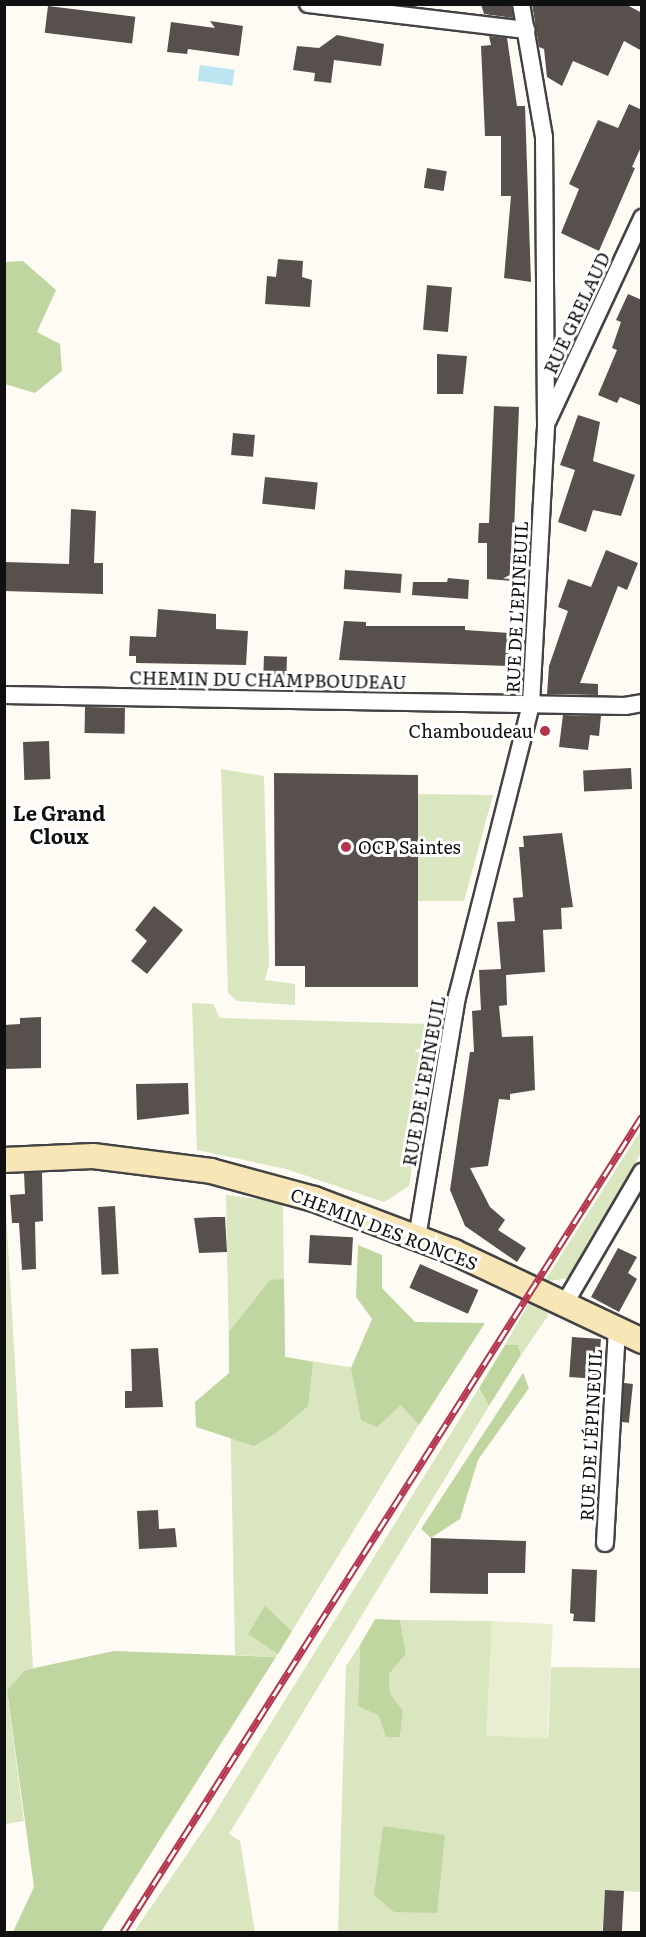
<!DOCTYPE html>
<html>
<head>
<meta charset="utf-8">
<style>
	body { margin:0 }
	#map { position:relative; width:646px; height:1937px; overflow:hidden; background:#fefbf4; font-family:Literata,serif }
	div>[style] { position:absolute }
	.green>* { inset:0; background:#dae6c0 }
	.forest>* { inset:0; background:#c0d6a1 }
	.pitch>* { inset:0; background:#e9eed1; transform-origin:0 0 }
	.water>* { inset:0; background:#bde5f1; transform-origin:0 0 }
	.building>* { inset:0; background:#58504d; transform-origin:0 0 }
	.roads { filter:drop-shadow(2px 0 #434343) drop-shadow(-2px 0 #434343) drop-shadow(0 2px #434343) drop-shadow(0 -2px #434343) }
	.street>* { height:16px; margin:-8px; padding:0 8px; transform-origin:8px; border-radius:8px; background:#fff }
	.secondary>* { height:24px; margin:-12px; padding:0 12px; transform-origin:12px; border-radius:12px; background:#f8e6b6 }
	.rail>* { height:7px; margin-top:-3.5px; transform-origin:0; background:repeating-linear-gradient(90deg,#fff 0 14px,#b4344d 0 28px); box-sizing:border-box; border-block:2px solid #b4344d }
	.dots>* { width:16px; height:16px; translate:-50% -50%; box-sizing:border-box; border:3px solid #fff; border-radius:50% }
	span { translate:-50% -50%; white-space:nowrap; text-align:center; line-height:1.15; -webkit-text-stroke:6px #fff; paint-order:stroke }
	.street-label { font-size:18px; color:#101010 }
	.poi-label { font-size:18px; color:#101010 }
	.right { translate:-100% -50%; text-align:right }
	.left { translate:0 -50%; text-align:left }
	.neighbourhood-label { font-size:20px; color:#101010; font-weight:700 }
	.frame { position:absolute; inset:0; border:6px solid #101010; pointer-events:none }
</style>
</head>
<body>
<div id="map">
	<div class="green">
		<div style="clip-path:polygon(221px 769px,264px 776px,269px 965px,265px 980px,295px 984px,295px 1005px,237px 1001px,228px 993px)"></div>
		<div style="clip-path:polygon(418px 794px,493px 795px,464px 901px,418px 901px)"></div>
		<div style="clip-path:polygon(192px 1003px,213px 1004px,220px 1018px,429px 1024px,433px 1036px,409px 1186px,384px 1202px,286px 1169px,197px 1150px)"></div>
		<div style="clip-path:polygon(641px 1130px,641px 1153px,568px 1278px,544px 1282px)"></div>
		<div style="clip-path:polygon(4px 1178px,33px 1668px,25px 1670px,7px 1691px,24px 1821px,5px 1824px)"></div>
		<div style="clip-path:polygon(226px 1195px,283px 1202px,285px 1357px,445px 1382px,276px 1657px,235px 1655px)"></div>
		<div style="clip-path:polygon(534px 1302px,547px 1310px,548px 1316px,521px 1355px,518px 1345px,505px 1345px,529px 1303px)"></div>
		<div style="clip-path:polygon(479px 1388px,489px 1406px,229px 1834px,240px 1841px,255px 1932px,134px 1932px,213px 1816px)"></div>
		<div style="clip-path:polygon(400px 1620px,492px 1621px,489px 1735px,548px 1737px,551px 1667px,641px 1668px,641px 1892px,605px 1890px,602px 1932px,338px 1932px,346px 1666px,360px 1645px,358px 1706px,379px 1716px,400px 1737px,403px 1711px,390px 1693px,389px 1674px,406px 1654px)"></div>
	</div>
	<div class="forest">
		<div style="clip-path:polygon(23px 261px,56px 290px,37px 332px,60px 344px,62px 371px,35px 393px,5px 384px,5px 262px)"></div>
		<div style="clip-path:polygon(358px 1245px,382px 1255px,382px 1288px,415px 1322px,485px 1323px,419px 1425px,401px 1405px,377px 1427px,361px 1420px,351px 1368px,372px 1319px,356px 1297px)"></div>
		<div style="clip-path:polygon(284px 1279px,285px 1357px,313px 1362px,308px 1406px,276px 1433px,254px 1446px,196px 1427px,195px 1402px,229px 1373px,229px 1332px,270px 1280px)"></div>
		<div style="clip-path:polygon(505px 1345px,518px 1345px,521px 1355px,489px 1406px,479px 1388px)"></div>
		<div style="clip-path:polygon(523px 1373px,529px 1388px,478px 1460px,460px 1519px,431px 1538px,421px 1529px)"></div>
		<div style="clip-path:polygon(265px 1606px,292px 1631px,278px 1654px,248px 1634px)"></div>
		<div style="clip-path:polygon(375px 1619px,400px 1620px,406px 1654px,389px 1674px,390px 1693px,403px 1711px,400px 1737px,386px 1737px,379px 1716px,358px 1706px,360px 1645px)"></div>
		<div style="clip-path:polygon(114px 1651px,276px 1657px,101px 1932px,13px 1932px,34px 1887px,7px 1690px,25px 1670px)"></div>
		<div style="clip-path:polygon(383px 1826px,445px 1835px,437px 1913px,394px 1912px,374px 1895px)"></div>
	</div>
	<div class="pitch">
		<div style="left:492px;top:1621px;width:61px;height:115px;rotate:3deg"></div>
	</div>
	<div class="water">
		<div style="left:200px;top:65px;width:35px;height:16px;rotate:8deg"></div>
	</div>
	<div class="building">
		<div style="clip-path:polygon(481px 4px,511px 4px,513px 18px,484px 14px)"></div>
		<div style="clip-path:polygon(532px 4px,625px 4px,642px 13px,642px 51px,624px 41px,608px 76px,573px 61px,562px 86px,547px 77px,544px 49px,539px 47px)"></div>
		<div style="left:48px;top:6px;width:88px;height:27px;rotate:7deg"></div>
		<div style="clip-path:polygon(210px 21px,243px 26px,239px 56px,188px 49px,187px 54px,167px 52px,171px 22px,215px 28px)"></div>
		<div style="clip-path:polygon(337px 35px,384px 44px,381px 66px,334px 60px,331px 83px,314px 81px,315px 73px,293px 70px,297px 46px,319px 48px)"></div>
		<div style="clip-path:polygon(489px 36px,507px 38px,517px 106px,525px 106px,531px 282px,504px 278px,511px 196px,501px 196px,501px 136px,485px 136px,481px 46px,491px 45px)"></div>
		<div style="clip-path:polygon(629px 104px,642px 110px,642px 145px,632px 167px,635px 168px,599px 251px,561px 233px,579px 189px,569px 184px,598px 120px,618px 128px)"></div>
		<div style="left:427px;top:168px;width:20px;height:20px;rotate:9deg"></div>
		<div style="clip-path:polygon(278px 259px,303px 261px,302px 277px,312px 280px,310px 307px,265px 304px,267px 276px,276px 277px)"></div>
		<div style="left:427px;top:285px;width:25px;height:45px;rotate:5deg"></div>
		<div style="clip-path:polygon(628px 294px,642px 300px,642px 406px,620px 397px,617px 403px,598px 395px,617px 350px,612px 348px,621px 322px,616px 320px)"></div>
		<div style="clip-path:polygon(437px 354px,467px 356px,463px 394px,437px 394px)"></div>
		<div style="clip-path:polygon(494px 406px,519px 407px,512px 581px,487px 579px,487px 543px,478px 543px,479px 523px,489px 523px)"></div>
		<div style="clip-path:polygon(578px 415px,600px 422px,593px 461px,635px 475px,621px 516px,593px 510px,586px 532px,558px 522px,575px 470px,560px 465px)"></div>
		<div style="left:233px;top:433px;width:22px;height:22px;rotate:5deg"></div>
		<div style="left:265px;top:477px;width:53px;height:27px;rotate:6deg"></div>
		<div style="clip-path:polygon(71px 509px,96px 511px,94px 563px,103px 563px,103px 594px,4px 591px,5px 562px,69px 564px)"></div>
		<div style="clip-path:polygon(606px 550px,638px 563px,627px 590px,618px 586px,580px 683px,598px 684px,598px 695px,547px 694px,549px 666px,568px 611px,558px 607px,568px 579px,591px 587px)"></div>
		<div style="left:345px;top:570px;width:57px;height:19px;rotate:4deg"></div>
		<div style="clip-path:polygon(448px 578px,469px 580px,468px 599px,412px 595px,413px 582px,447px 582px)"></div>
		<div style="clip-path:polygon(158px 609px,216px 614px,216px 629px,248px 631px,246px 665px,136px 663px,136px 656px,129px 656px,130px 636px,156px 637px)"></div>
		<div style="clip-path:polygon(344px 621px,366px 622px,366px 626px,465px 626px,465px 630px,510px 633px,508px 666px,339px 660px)"></div>
		<div style="left:264px;top:656px;width:23px;height:20px;rotate:2deg"></div>
		<div style="left:85px;top:707px;width:40px;height:26px;rotate:1deg"></div>
		<div style="clip-path:polygon(563px 715px,601px 716px,599px 736px,590px 735px,588px 750px,559px 747px)"></div>
		<div style="left:49px;top:741px;width:38px;height:26px;rotate:88deg"></div>
		<div style="left:631px;top:768px;width:21px;height:48px;rotate:87deg"></div>
		<div style="clip-path:polygon(274px 773px,418px 775px,418px 987px,305px 987px,305px 966px,275px 966px)"></div>
		<div style="clip-path:polygon(562px 833px,573px 907px,561px 908px,562px 929px,543px 930px,545px 972px,506px 975px,507px 1005px,499px 1006px,502px 1037px,533px 1036px,535px 1090px,510px 1094px,510px 1100px,499px 1099px,488px 1166px,470px 1168px,490px 1207px,505px 1220px,498px 1230px,526px 1248px,517px 1262px,465px 1226px,450px 1190px,470px 1052px,474px 1052px,472px 1011px,481px 1010px,479px 970px,501px 969px,497px 922px,515px 921px,513px 898px,523px 897px,519px 847px,524px 847px,523px 836px)"></div>
		<div style="clip-path:polygon(154px 906px,183px 930px,147px 974px,131px 961px,147px 941px,135px 930px)"></div>
		<div style="clip-path:polygon(41px 1017px,41px 1068px,4px 1069px,4px 1025px,20px 1024px,20px 1018px)"></div>
		<div style="clip-path:polygon(188px 1083px,189px 1114px,137px 1120px,136px 1084px)"></div>
		<div style="clip-path:polygon(24px 1173px,42px 1173px,43px 1221px,35px 1222px,36px 1269px,22px 1270px,19px 1223px,12px 1223px,10px 1195px,25px 1194px)"></div>
		<div style="left:115px;top:1206px;width:68px;height:17px;rotate:87deg"></div>
		<div style="clip-path:polygon(214px 1217px,225px 1217px,227px 1252px,199px 1253px,194px 1218px)"></div>
		<div style="left:310px;top:1235px;width:43px;height:28px;rotate:3deg"></div>
		<div style="clip-path:polygon(618px 1248px,637px 1257px,628px 1273px,637px 1279px,619px 1312px,591px 1297px)"></div>
		<div style="left:420px;top:1264px;width:64px;height:26px;rotate:24deg"></div>
		<div style="left:572px;top:1337px;width:29px;height:40px;rotate:4deg"></div>
		<div style="clip-path:polygon(158px 1348px,163px 1407px,125px 1408px,125px 1391px,132px 1391px,131px 1349px)"></div>
		<div style="clip-path:polygon(597px 1382px,603px 1382px,601px 1421px,594px 1421px)"></div>
		<div style="left:624px;top:1383px;width:9px;height:39px;rotate:6deg"></div>
		<div style="clip-path:polygon(158px 1510px,159px 1529px,175px 1528px,177px 1547px,139px 1549px,137px 1511px)"></div>
		<div style="clip-path:polygon(431px 1538px,526px 1541px,525px 1573px,488px 1573px,488px 1594px,430px 1593px)"></div>
		<div style="clip-path:polygon(572px 1569px,597px 1570px,595px 1622px,573px 1621px,574px 1614px,570px 1613px)"></div>
		<div style="left:605px;top:1890px;width:19px;height:42px;rotate:3deg"></div>
	</div>
	<div class="roads">
		<div class="street">
			<div style="left:308px;top:4px;width:220px;rotate:6.8deg"></div>
			<div style="left:548px;top:420px;width:223px;rotate:-65deg"></div>
			<div style="left:4px;top:695px;width:621px;rotate:1.01deg"></div>
			<div style="left:625px;top:706px;width:17px;rotate:-10deg"></div>
			<div style="left:417px;top:1238px;width:244px;rotate:-80.6deg"></div>
			<div style="left:457px;top:997px;width:302px;rotate:-75.8deg"></div>
			<div style="left:531px;top:704px;width:280px;rotate:-86.9deg"></div>
			<div style="left:546px;top:424px;width:287px;rotate:-90.4deg"></div>
			<div style="left:544px;top:137px;width:135px;rotate:-99.8deg"></div>
			<div style="left:565px;top:1303px;width:152px;rotate:-59.6deg"></div>
			<div style="left:605px;top:1543px;width:215px;rotate:-86.8deg"></div>
		</div>
		<div class="secondary">
			<div style="left:4px;top:1160px;width:89px;rotate:-2.6deg"></div>
			<div style="left:93px;top:1156px;width:119px;rotate:7.2deg"></div>
			<div style="left:211px;top:1171px;width:107px;rotate:15.2deg"></div>
			<div style="left:314px;top:1199px;width:150px;rotate:20.7deg"></div>
			<div style="left:454px;top:1252px;width:208px;rotate:25.3deg"></div>
		</div>
	</div>
	<div class="rail">
		<div style="left:123px;top:1932px;width:967px;rotate:-57.54deg"></div>
	</div>
	<div class="dots">
		<div style="left:545px;top:731px;background:#b4344d"></div>
		<div style="left:346px;top:847px;background:#b4344d"></div>
	</div>
	<div class="street-label">
		<span style="left:577px;top:313px;rotate:-65deg">RUE GRELAUD</span>
		<span style="left:517px;top:607px;rotate:-87deg">RUE DE L'EPINEUIL</span>
		<span style="left:268px;top:680px;rotate:1deg">CHEMIN DU CHAMPBOUDEAU</span>
		<span style="left:424px;top:1081px;rotate:-80deg">RUE DE L'EPINEUIL</span>
		<span style="left:384px;top:1229px;rotate:21deg">CHEMIN DES RONCES</span>
		<span style="left:591px;top:1435px;rotate:-87deg">RUE DE L'ÉPINEUIL</span>
	</div>
	<div class="poi-label">
		<span class="right" style="left:533px;top:731px">Chamboudeau</span>
		<span class="left" style="left:358px;top:847px">OCP Saintes</span>
	</div>
	<div class="neighbourhood-label">
		<span style="left:59px;top:824px">Le Grand<br>Cloux</span>
	</div>
	<div class="frame"></div>
</div>
</body>
</html>
